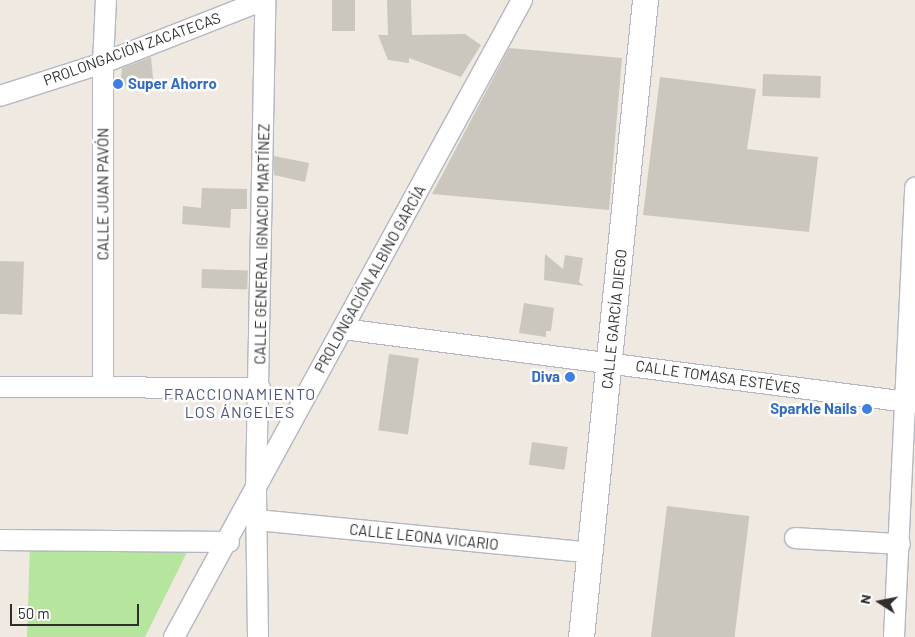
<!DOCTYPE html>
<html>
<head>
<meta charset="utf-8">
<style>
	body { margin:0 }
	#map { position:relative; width:915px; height:637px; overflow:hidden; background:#efe9e1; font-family:Barlow,sans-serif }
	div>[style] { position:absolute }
	.green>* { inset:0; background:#b6e59e }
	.building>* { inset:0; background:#cbc7bf; transform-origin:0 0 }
	.roads { filter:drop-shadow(1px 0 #b4b7c1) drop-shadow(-1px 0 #b4b7c1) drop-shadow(0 1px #b4b7c1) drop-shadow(0 -1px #b4b7c1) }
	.minor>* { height:20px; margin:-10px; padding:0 10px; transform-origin:10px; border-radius:10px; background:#fff }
	.tertiary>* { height:25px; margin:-12.5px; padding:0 12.5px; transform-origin:12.5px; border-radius:12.5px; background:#fff }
	.dots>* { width:14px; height:14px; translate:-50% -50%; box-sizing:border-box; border:2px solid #fff; border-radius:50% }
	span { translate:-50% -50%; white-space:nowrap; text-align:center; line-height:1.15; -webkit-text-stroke:5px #fff; paint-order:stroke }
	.street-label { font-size:15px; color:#2e2e2e }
	.shop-label { font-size:15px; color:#366cbe; font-weight:700 }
	.left { translate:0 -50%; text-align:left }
	.right { translate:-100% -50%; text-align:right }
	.neighbourhood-label { font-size:16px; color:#4d5680; letter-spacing:1px }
	.north { position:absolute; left:855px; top:577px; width:50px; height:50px; -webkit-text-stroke:4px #fff; paint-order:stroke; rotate:281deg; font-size:14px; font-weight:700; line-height:20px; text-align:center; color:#2e2e2e }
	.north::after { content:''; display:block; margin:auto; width:18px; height:22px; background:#2e2e2e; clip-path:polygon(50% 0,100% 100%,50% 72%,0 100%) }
	.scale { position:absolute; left:10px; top:604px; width:129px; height:22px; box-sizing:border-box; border:2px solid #2e2e2e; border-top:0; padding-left:6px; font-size:15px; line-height:18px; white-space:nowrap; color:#2e2e2e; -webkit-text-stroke:4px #fff; paint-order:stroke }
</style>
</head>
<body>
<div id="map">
	<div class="green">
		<div style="clip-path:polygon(30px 546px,189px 548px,145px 637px,27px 637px)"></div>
	</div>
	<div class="building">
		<div style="left:332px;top:0;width:23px;height:31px"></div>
		<div style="clip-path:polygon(387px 0,411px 0,412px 35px,465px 34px,481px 45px,461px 77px,409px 58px,409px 63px,388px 60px,378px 35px,388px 35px)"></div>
		<div style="clip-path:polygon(509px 48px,622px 58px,609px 210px,432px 194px)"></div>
		<div style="clip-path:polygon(151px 57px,154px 88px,120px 86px,122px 68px)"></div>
		<div style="left:763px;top:74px;width:58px;height:22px;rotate:2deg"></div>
		<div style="clip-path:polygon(660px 77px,756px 89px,747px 149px,818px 157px,809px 232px,643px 215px)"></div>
		<div style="clip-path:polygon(274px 156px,309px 163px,305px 182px,274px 175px)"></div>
		<div style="clip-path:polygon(202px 188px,247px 189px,247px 209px,231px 209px,230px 228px,182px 224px,183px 206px,201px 208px)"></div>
		<div style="clip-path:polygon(545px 254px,563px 269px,565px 255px,583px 258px,579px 282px,584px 286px,544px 280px)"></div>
		<div style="left:0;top:261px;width:24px;height:53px;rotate:2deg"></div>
		<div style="left:202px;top:269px;width:46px;height:19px;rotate:2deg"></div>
		<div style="clip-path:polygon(524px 303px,554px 308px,551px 331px,546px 331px,546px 337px,519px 333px)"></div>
		<div style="left:389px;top:354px;width:30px;height:77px;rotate:8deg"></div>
		<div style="left:532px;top:442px;width:36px;height:23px;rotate:8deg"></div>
		<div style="left:667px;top:506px;width:83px;height:132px;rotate:7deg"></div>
	</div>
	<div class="roads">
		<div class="minor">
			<div style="left:0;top:96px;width:108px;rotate:-17.8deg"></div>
			<div style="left:103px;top:63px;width:173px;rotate:-21.4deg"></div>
			<div style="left:343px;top:329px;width:577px;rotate:7.37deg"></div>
			<div style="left:0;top:387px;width:260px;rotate:0.2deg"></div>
			<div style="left:103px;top:387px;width:324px;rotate:-90deg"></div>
			<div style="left:103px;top:63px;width:63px;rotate:-87.3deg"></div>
			<div style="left:257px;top:520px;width:337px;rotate:5.6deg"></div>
			<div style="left:795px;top:538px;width:105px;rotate:3.3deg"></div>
			<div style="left:0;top:540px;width:229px;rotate:0.5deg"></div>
			<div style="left:174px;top:637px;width:726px;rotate:-61.35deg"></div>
			<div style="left:258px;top:637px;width:147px;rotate:-90.8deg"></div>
			<div style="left:256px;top:490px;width:490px;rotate:-88.9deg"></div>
			<div style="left:894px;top:637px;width:450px;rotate:-87.3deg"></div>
		</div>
		<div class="tertiary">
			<div style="left:581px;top:637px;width:640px;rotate:-84.26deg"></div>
		</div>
	</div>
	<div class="dots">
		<div style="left:118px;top:84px;background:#3f7fe0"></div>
		<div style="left:570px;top:377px;background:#3f7fe0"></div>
		<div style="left:867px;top:409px;background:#3f7fe0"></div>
	</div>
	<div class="street-label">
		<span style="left:132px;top:49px;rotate:-20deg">PROLONGACIÓN ZACATECAS</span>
		<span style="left:103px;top:194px;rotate:-90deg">CALLE JUAN PAVÓN</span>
		<span style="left:262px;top:244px;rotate:-89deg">CALLE GENERAL IGNACIO MARTÍNEZ</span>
		<span style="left:370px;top:279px;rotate:-61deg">PROLONGACIÓN ALBINO GARCÍA</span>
		<span style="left:614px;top:319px;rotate:-84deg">CALLE GARCÍA DIEGO</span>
		<span style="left:718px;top:377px;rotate:8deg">CALLE TOMASA ESTÉVES</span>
		<span style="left:424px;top:537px;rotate:6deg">CALLE LEONA VICARIO</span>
	</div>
	<div class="shop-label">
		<span class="left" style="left:128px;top:84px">Super Ahorro</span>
		<span class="right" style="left:560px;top:377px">Diva</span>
		<span class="right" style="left:857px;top:409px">Sparkle Nails</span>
	</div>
	<div class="neighbourhood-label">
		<span style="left:240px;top:403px">FRACCIONAMIENTO<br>LOS ÁNGELES</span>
	</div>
	<div class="north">N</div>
	<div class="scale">50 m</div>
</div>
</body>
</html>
